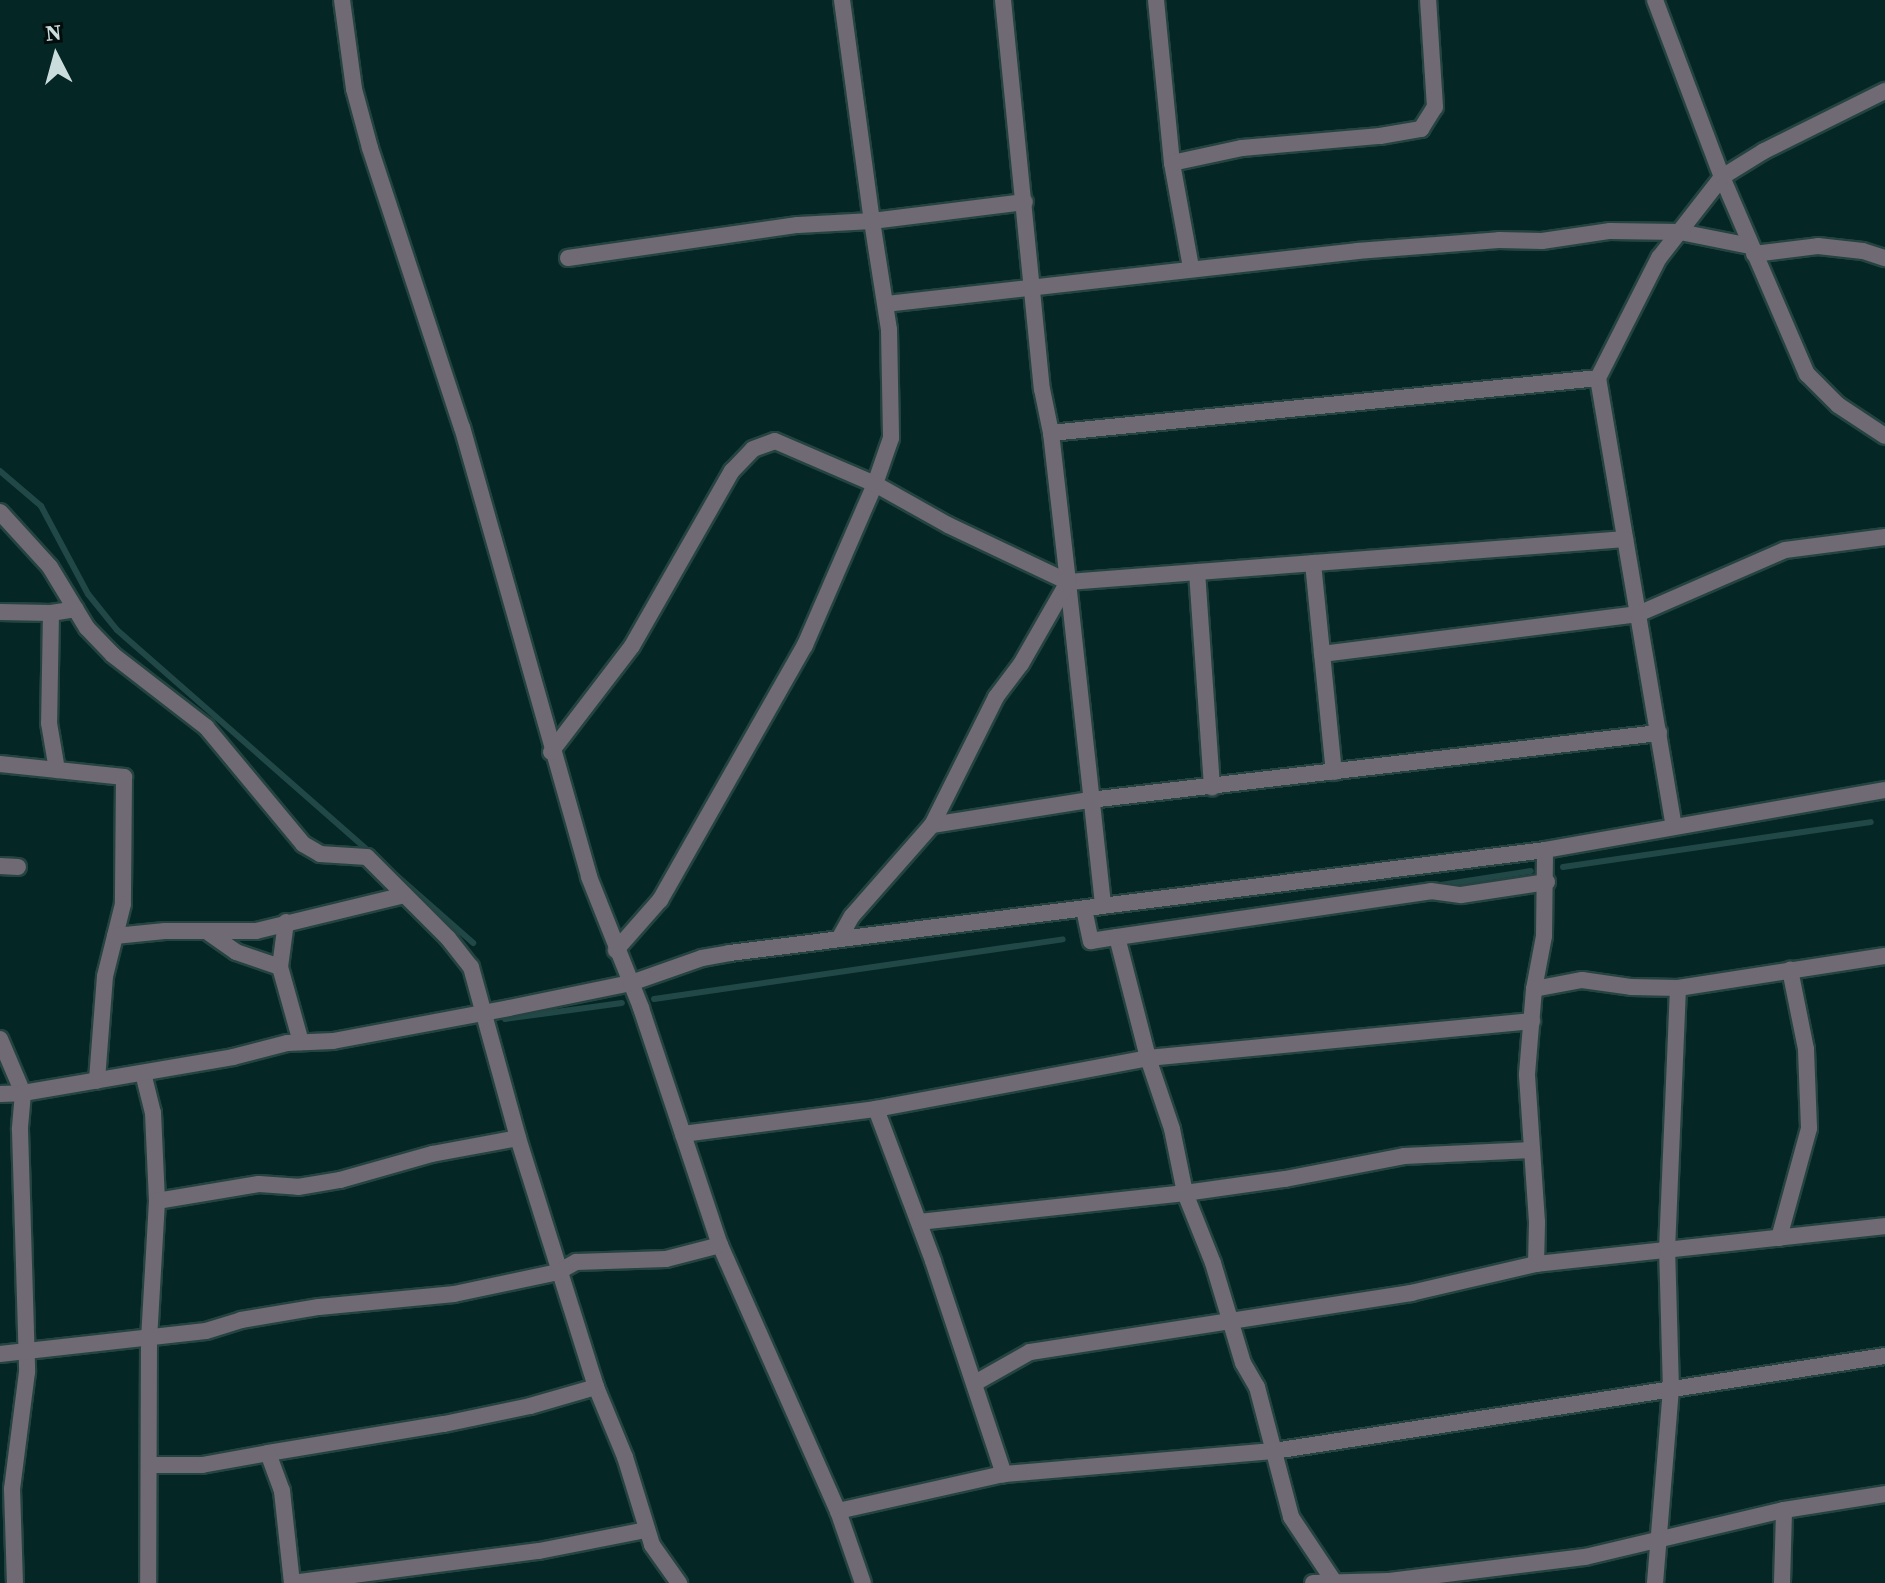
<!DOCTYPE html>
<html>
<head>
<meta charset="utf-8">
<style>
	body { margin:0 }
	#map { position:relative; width:1885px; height:1583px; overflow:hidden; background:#042624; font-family:"Source Serif 4",serif }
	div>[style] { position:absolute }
	.stream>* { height:6px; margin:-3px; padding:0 3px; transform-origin:3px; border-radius:3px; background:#214846 }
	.roads { filter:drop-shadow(2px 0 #244341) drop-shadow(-2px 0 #244341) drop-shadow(0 2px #244341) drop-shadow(0 -2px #244341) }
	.street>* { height:16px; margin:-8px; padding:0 8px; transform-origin:8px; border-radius:8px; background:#706a74 }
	span { translate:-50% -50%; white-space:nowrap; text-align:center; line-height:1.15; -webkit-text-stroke:7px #020c0c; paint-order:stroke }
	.north { position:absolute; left:16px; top:16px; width:80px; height:80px; -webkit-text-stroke:6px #020c0c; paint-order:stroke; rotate:354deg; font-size:22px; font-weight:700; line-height:32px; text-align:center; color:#cadcdb }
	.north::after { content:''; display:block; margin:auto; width:28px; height:36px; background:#cadcdb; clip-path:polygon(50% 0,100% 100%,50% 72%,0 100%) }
</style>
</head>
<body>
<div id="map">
	<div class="stream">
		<div style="left:0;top:471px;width:54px;rotate:40.5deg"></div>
		<div style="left:41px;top:506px;width:100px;rotate:61.9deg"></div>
		<div style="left:88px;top:594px;width:46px;rotate:51.1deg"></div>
		<div style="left:117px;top:630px;width:339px;rotate:41.3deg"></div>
		<div style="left:1563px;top:867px;width:311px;rotate:-8.3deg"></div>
		<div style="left:396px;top:875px;width:103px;rotate:41.4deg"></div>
		<div style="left:1434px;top:886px;width:98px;rotate:-8.8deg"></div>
		<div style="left:654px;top:999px;width:413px;rotate:-8.3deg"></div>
		<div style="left:505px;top:1019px;width:118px;rotate:-7.8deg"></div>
	</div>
	<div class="roads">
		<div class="street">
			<div style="left:342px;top:0;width:90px;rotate:82.3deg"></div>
			<div style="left:354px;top:89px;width:61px;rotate:74.8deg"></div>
			<div style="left:370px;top:148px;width:294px;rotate:71.8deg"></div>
			<div style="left:462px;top:427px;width:468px;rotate:74.2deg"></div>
			<div style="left:589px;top:877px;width:141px;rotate:68.3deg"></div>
			<div style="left:641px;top:1008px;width:250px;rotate:71.6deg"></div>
			<div style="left:720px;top:1245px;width:291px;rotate:66.1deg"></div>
			<div style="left:838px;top:1511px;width:76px;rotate:70.9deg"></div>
			<div style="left:842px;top:0;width:223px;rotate:82.3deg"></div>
			<div style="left:872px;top:221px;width:154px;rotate:-7.1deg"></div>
			<div style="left:1003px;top:0;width:391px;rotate:84.3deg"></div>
			<div style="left:1042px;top:389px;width:45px;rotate:78.4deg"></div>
			<div style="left:1156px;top:0;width:164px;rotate:84.4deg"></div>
			<div style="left:1172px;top:163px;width:107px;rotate:79.7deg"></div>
			<div style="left:1655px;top:0;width:189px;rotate:69.3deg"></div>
			<div style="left:1722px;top:177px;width:215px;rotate:66.7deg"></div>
			<div style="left:1807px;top:374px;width:44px;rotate:45deg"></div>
			<div style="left:1838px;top:405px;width:56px;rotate:33.4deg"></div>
			<div style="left:1172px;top:163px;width:72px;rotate:-12.1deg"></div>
			<div style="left:1242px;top:148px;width:139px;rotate:-5deg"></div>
			<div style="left:1380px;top:136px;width:42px;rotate:-9.7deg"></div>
			<div style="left:1421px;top:129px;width:26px;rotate:-58deg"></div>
			<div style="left:1435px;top:107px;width:107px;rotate:-93.7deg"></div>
			<div style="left:1754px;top:254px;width:64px;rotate:-7.1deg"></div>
			<div style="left:1818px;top:246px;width:45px;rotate:6.3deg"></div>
			<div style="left:1863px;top:251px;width:23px;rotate:18deg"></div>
			<div style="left:568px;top:258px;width:232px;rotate:-8.2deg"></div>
			<div style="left:798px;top:225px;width:74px;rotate:-3.1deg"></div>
			<div style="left:872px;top:221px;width:110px;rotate:81.1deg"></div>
			<div style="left:889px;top:330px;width:108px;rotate:88.9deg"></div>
			<div style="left:891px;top:438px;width:49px;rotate:109.2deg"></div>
			<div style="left:875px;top:484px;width:176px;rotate:113.5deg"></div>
			<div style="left:805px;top:645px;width:293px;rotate:119.6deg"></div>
			<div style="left:660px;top:900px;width:67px;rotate:131.3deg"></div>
			<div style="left:886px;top:304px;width:474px;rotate:-6.4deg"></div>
			<div style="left:1357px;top:251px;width:142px;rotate:-4.4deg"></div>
			<div style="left:1499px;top:240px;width:43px;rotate:1.3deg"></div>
			<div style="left:1542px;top:241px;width:69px;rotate:-8.4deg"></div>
			<div style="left:1610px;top:231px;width:70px;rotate:0.8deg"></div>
			<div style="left:1680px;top:232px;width:71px;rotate:11.3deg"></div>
			<div style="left:1598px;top:378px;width:453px;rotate:80.4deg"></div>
			<div style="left:0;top:512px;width:74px;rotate:47.7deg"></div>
			<div style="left:50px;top:567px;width:71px;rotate:58.8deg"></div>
			<div style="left:87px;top:628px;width:37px;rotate:46deg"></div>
			<div style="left:113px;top:655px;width:118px;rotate:37.7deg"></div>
			<div style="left:206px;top:727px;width:152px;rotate:50.3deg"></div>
			<div style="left:303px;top:844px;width:20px;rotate:30deg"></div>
			<div style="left:320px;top:854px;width:47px;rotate:3.7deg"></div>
			<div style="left:367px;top:857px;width:115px;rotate:45deg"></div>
			<div style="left:448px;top:938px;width:37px;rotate:52deg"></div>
			<div style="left:471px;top:967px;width:177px;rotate:74.6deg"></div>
			<div style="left:518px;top:1138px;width:261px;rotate:72.6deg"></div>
			<div style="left:596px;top:1387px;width:76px;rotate:67.5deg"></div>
			<div style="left:625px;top:1457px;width:92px;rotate:72.9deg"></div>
			<div style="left:652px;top:1545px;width:47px;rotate:54.6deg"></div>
			<div style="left:1313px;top:563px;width:210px;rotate:84.3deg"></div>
			<div style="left:1197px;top:572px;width:216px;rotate:86deg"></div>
			<div style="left:1068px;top:582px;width:326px;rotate:83.8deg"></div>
			<div style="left:0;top:612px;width:51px;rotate:1.1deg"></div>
			<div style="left:51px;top:613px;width:25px;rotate:-9deg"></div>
			<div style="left:51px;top:613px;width:110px;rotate:91deg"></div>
			<div style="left:49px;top:723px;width:48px;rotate:80.3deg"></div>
			<div style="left:1322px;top:654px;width:319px;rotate:-7.2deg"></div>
			<div style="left:1638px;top:614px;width:160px;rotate:-23.5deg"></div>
			<div style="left:1785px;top:550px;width:101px;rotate:-7.4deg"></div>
			<div style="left:551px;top:752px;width:133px;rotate:-52.6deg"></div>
			<div style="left:632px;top:646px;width:202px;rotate:-60.3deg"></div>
			<div style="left:732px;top:471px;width:30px;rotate:-46deg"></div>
			<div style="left:753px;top:449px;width:23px;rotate:-20deg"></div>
			<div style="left:775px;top:441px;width:109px;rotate:23.3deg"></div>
			<div style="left:875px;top:484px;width:84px;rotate:29.3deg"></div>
			<div style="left:948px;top:525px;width:133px;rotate:25.4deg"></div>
			<div style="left:1068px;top:582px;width:559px;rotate:-4.41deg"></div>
			<div style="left:0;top:764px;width:125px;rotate:6deg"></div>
			<div style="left:124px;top:777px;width:127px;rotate:90.5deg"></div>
			<div style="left:123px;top:904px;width:74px;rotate:104deg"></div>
			<div style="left:105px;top:976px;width:105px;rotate:94.4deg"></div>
			<div style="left:932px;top:825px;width:160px;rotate:-9deg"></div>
			<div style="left:1090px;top:800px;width:573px;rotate:-6.72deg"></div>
			<div style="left:0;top:866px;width:18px;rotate:3deg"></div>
			<div style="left:1084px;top:909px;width:33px;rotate:78deg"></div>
			<div style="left:1091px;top:941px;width:26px;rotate:-9deg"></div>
			<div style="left:1117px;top:937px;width:125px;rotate:75.6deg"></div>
			<div style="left:1148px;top:1058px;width:75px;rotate:71.3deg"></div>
			<div style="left:1172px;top:1129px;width:65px;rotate:78.5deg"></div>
			<div style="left:1185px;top:1193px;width:75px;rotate:68.2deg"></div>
			<div style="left:1213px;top:1263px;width:104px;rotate:73.3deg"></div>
			<div style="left:1243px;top:1363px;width:28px;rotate:60deg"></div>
			<div style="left:1257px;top:1387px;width:134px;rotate:75.3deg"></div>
			<div style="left:1291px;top:1517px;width:76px;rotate:56.3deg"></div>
			<div style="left:286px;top:922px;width:45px;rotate:97.6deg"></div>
			<div style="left:280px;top:967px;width:78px;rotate:74.4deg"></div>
			<div style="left:209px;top:933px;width:33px;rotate:35deg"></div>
			<div style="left:236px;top:952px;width:46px;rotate:18.8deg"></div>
			<div style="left:115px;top:936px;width:50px;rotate:-5.7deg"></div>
			<div style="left:165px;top:931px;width:91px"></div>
			<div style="left:256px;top:931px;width:153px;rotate:-13.6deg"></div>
			<div style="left:1117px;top:937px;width:317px;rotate:-8.3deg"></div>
			<div style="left:1431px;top:891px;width:30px;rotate:8deg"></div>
			<div style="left:1461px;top:895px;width:87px;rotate:-8.6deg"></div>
			<div style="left:839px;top:939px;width:26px;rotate:-61deg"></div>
			<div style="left:852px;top:916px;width:121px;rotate:-48.7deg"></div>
			<div style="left:932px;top:825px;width:143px;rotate:-63.4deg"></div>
			<div style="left:996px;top:697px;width:41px;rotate:-52.9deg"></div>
			<div style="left:1021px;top:664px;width:95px;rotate:-60.2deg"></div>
			<div style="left:1068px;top:582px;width:150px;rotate:-96.5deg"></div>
			<div style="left:1051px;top:433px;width:550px;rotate:-5.74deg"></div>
			<div style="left:1598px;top:378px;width:135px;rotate:-63.1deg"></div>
			<div style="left:1659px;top:258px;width:103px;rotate:-52.1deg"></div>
			<div style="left:1722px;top:177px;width:49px;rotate:-31.8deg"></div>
			<div style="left:1764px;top:151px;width:135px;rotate:-26.4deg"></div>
			<div style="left:1534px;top:989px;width:49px;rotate:-10.6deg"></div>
			<div style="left:1582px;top:980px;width:49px;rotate:8.1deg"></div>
			<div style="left:1631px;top:987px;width:47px;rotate:1.2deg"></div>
			<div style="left:1678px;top:988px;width:209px;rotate:-8.8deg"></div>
			<div style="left:0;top:1039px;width:59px;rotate:66.9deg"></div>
			<div style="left:23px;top:1093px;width:37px;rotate:95deg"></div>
			<div style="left:20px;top:1130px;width:242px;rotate:88.3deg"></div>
			<div style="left:27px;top:1372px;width:118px;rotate:97.3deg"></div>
			<div style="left:12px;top:1489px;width:94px;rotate:88.2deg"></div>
			<div style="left:143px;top:1073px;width:41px;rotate:76deg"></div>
			<div style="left:153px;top:1113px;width:88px;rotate:87.4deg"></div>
			<div style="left:157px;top:1201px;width:137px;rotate:93.3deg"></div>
			<div style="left:149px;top:1338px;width:245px;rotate:90.2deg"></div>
			<div style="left:0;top:1094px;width:23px;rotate:-2deg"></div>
			<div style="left:23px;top:1093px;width:213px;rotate:-9.7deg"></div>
			<div style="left:233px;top:1057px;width:56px;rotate:-14.5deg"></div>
			<div style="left:287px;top:1043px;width:46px;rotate:-2.5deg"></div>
			<div style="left:333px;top:1041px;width:179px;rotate:-10.6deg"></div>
			<div style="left:509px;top:1008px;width:125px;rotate:-11.6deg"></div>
			<div style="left:631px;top:983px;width:75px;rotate:-19.4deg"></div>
			<div style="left:702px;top:958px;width:28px;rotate:-10deg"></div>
			<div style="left:730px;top:953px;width:821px;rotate:-7.2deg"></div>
			<div style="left:1545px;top:850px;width:345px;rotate:-10deg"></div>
			<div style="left:876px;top:1109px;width:162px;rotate:69.4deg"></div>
			<div style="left:933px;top:1261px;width:225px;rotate:71.6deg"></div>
			<div style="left:683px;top:1134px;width:195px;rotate:-7.4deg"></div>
			<div style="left:876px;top:1109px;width:277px;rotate:-10.6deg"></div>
			<div style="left:1148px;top:1058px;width:386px;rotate:-5.5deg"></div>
			<div style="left:157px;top:1201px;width:103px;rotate:-9.5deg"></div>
			<div style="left:259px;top:1184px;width:39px;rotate:4deg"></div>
			<div style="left:298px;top:1187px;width:43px;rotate:-9.5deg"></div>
			<div style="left:340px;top:1180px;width:96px;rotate:-15.8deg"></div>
			<div style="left:432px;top:1154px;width:87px;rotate:-10.5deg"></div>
			<div style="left:919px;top:1222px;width:268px;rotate:-6.2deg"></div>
			<div style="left:1185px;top:1193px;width:101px;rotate:-8deg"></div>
			<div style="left:1285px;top:1179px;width:121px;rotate:-10.9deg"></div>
			<div style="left:1404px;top:1156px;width:128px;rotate:-2.7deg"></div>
			<div style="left:1779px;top:1238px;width:114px;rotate:-74.7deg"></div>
			<div style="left:1809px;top:1128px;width:79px;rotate:-92.2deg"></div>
			<div style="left:1806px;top:1049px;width:81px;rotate:-101.4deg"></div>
			<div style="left:1536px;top:1264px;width:42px;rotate:-88.6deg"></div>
			<div style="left:1537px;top:1222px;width:148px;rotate:-93.9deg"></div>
			<div style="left:1527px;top:1074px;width:85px;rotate:-85.3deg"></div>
			<div style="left:1534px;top:989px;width:54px;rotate:-79.3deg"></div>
			<div style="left:1544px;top:936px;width:86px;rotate:-89.3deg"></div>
			<div style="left:0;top:1354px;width:207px;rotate:-6.4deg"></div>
			<div style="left:206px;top:1331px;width:37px;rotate:-17deg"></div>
			<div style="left:241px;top:1320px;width:79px;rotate:-9.5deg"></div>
			<div style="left:319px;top:1307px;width:136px;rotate:-5.5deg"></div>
			<div style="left:454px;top:1294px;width:106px;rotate:-11.9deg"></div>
			<div style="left:558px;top:1272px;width:21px;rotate:-29deg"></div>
			<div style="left:576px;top:1262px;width:90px;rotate:-1.9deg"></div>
			<div style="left:666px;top:1259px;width:56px;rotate:-14.5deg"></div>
			<div style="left:975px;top:1383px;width:63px;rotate:-29.4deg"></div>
			<div style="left:1030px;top:1352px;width:386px;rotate:-8.8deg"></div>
			<div style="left:1411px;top:1293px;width:128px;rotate:-13.1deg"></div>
			<div style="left:1536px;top:1264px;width:351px;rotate:-6.2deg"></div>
			<div style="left:268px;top:1453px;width:178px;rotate:-9.4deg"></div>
			<div style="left:444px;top:1424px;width:88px;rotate:-11.8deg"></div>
			<div style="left:530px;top:1406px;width:69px;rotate:-16.1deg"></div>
			<div style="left:150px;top:1465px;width:52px"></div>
			<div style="left:202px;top:1465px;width:67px;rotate:-10.3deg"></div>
			<div style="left:268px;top:1453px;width:40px;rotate:69.8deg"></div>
			<div style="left:282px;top:1491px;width:93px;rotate:83.8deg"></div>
			<div style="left:838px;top:1511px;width:170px;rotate:-12.6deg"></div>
			<div style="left:1004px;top:1474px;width:271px;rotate:-4.9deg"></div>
			<div style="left:1274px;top:1451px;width:618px;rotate:-8.84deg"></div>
			<div style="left:292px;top:1583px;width:249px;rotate:-7.4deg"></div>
			<div style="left:539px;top:1551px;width:109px;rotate:-11.1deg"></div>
			<div style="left:1313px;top:1583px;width:76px;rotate:-1.5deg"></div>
			<div style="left:1389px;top:1581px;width:197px;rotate:-7deg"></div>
			<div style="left:1585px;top:1557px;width:204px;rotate:-13.3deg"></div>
			<div style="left:1784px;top:1510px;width:102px;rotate:-9deg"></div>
			<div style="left:1655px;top:1583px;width:194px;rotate:-85.3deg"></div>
			<div style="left:1671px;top:1390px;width:140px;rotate:-91.6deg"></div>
			<div style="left:1667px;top:1250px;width:262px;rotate:-87.6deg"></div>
			<div style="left:1782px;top:1583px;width:73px;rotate:-88.4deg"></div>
		</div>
	</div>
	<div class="north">N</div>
</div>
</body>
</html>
